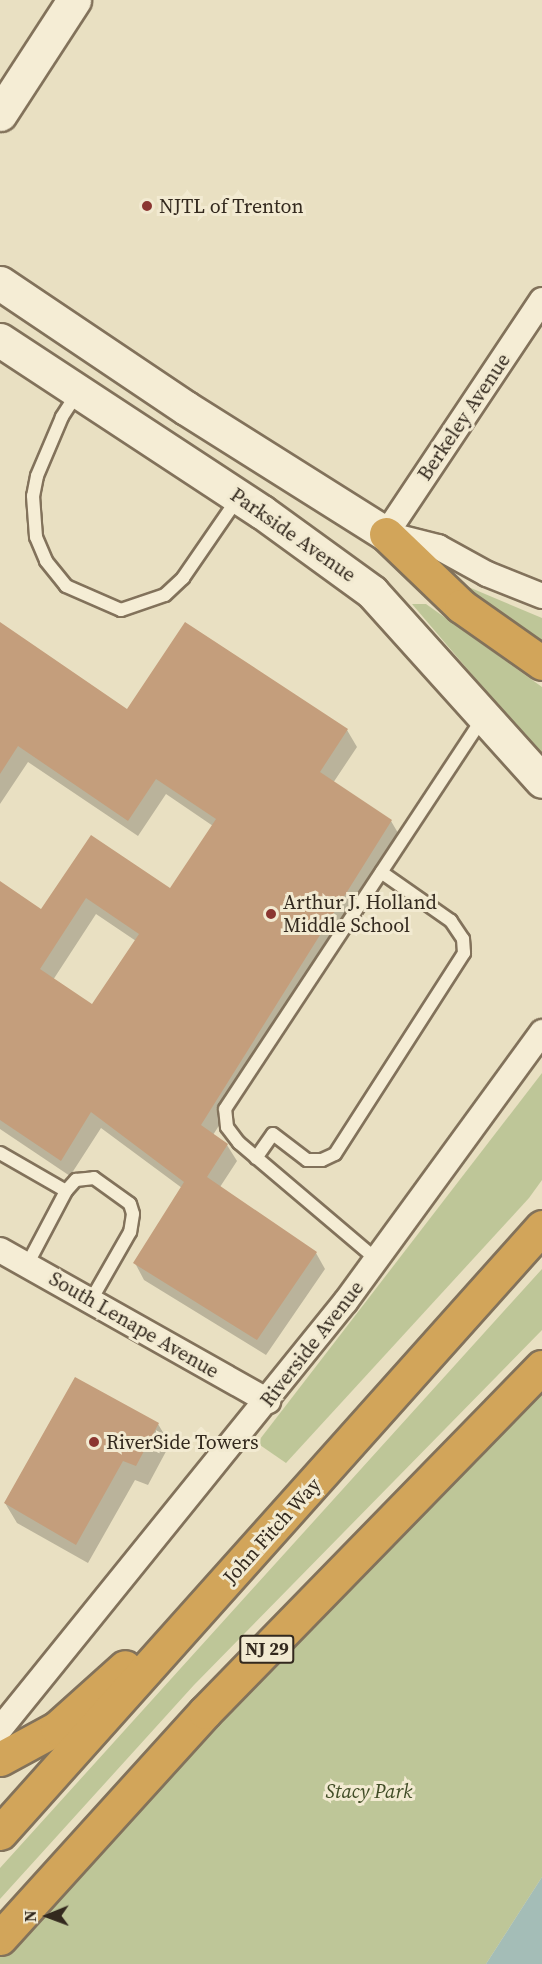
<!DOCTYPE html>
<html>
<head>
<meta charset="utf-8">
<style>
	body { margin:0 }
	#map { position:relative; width:542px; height:1964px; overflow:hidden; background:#e9e0c2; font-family:"Source Serif 4",serif }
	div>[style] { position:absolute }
	.green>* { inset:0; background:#bec698 }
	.water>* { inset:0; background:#a4bdb7 }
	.shadow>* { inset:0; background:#0003 }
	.building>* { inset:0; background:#c49e7c }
	.roads { filter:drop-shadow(2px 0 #82725b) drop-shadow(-2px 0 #82725b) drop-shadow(0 2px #82725b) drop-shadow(0 -2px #82725b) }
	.lane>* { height:12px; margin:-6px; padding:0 6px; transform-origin:6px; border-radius:6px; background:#f5edd5 }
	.street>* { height:24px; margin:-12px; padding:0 12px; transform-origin:12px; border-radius:12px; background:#f5edd5 }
	.secondary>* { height:33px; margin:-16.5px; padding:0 16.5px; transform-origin:16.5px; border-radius:16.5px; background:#f5edd5 }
	.highway>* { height:33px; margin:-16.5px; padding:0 16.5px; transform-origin:16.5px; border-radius:16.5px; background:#d2a55a }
	.dots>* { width:16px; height:16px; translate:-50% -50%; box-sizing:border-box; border:3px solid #f2ead1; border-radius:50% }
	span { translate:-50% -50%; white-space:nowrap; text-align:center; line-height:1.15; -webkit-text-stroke:6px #f2ead1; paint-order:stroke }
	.shield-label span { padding:2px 4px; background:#f2ead1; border:2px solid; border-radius:4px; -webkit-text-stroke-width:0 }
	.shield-label { font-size:18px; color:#33291e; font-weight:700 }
	.poi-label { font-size:20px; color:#33291e }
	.left { translate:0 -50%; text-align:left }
	.street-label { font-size:20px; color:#33291e }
	.park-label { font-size:20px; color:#414d26; font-style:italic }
	.north { position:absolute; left:18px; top:1886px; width:60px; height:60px; -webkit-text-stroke:4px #f2ead1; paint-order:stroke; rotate:269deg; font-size:16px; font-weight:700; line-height:24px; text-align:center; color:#33291e }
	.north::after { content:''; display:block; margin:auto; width:21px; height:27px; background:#33291e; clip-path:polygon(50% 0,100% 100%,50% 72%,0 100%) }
</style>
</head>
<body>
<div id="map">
	<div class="green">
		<div style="clip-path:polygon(459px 583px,542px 618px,542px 643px)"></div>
		<div style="clip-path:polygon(412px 604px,426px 604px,542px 687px,542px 757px)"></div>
		<div style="clip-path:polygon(542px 1073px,542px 1180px,529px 1198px,286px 1463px,257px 1443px)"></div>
		<div style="clip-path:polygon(542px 1269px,542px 1330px,194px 1685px,0 1899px,0 1868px)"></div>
		<div style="clip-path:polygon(542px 1367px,542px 1877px,486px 1964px,0 1964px,0 1940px)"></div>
	</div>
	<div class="water">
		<div style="clip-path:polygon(542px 1877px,542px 1964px,486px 1964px)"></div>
	</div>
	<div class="shadow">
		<div style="clip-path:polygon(evenodd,0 624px,128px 711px,185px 624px,347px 730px,357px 747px,333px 783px,391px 821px,401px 838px,213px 1135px,227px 1145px,237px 1161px,220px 1187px,316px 1253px,325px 1269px,266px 1355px,144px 1280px,135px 1263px,182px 1188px,101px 1128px,70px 1176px,0 1129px,0 883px,41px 911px,91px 837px,170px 891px,213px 826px,166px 794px,138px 836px,28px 762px,0 804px,0 624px,96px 914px,136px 941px,93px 1006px,53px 980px,96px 914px)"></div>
		<div style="clip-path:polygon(158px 1424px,170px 1444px,148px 1485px,135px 1480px,88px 1563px,17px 1523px,5px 1503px)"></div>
	</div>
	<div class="building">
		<div style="clip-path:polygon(evenodd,0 622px,127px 709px,185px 622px,348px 729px,320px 772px,392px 820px,201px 1125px,228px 1144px,207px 1177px,317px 1252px,257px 1340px,133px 1263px,184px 1182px,91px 1112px,61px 1161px,0 1120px,0 881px,41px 909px,91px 835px,170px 888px,216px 819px,156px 779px,128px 821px,18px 746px,0 774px,0 622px,86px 898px,139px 934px,92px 1004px,40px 969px,86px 898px)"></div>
		<div style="clip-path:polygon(75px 1377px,159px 1423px,136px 1466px,123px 1461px,76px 1545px,4px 1503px)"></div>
	</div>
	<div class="roads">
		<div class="lane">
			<div style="left:78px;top:392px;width:30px;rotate:123deg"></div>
			<div style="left:62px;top:417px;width:64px;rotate:113deg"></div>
			<div style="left:37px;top:476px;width:20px;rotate:101deg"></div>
			<div style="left:33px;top:496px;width:41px;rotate:85.8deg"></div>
			<div style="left:36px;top:537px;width:26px;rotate:67deg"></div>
			<div style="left:46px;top:561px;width:32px;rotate:51deg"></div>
			<div style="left:66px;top:586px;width:60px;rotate:23.6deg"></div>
			<div style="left:121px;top:610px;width:46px;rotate:-18.8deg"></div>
			<div style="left:165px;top:595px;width:25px;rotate:-43deg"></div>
			<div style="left:183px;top:578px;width:97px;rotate:-55.5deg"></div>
			<div style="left:0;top:1153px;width:76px;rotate:29.9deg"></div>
			<div style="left:256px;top:1158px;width:29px;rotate:-55deg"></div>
			<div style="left:273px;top:1134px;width:43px;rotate:37.4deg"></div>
			<div style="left:307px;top:1160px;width:15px"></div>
			<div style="left:322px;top:1160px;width:14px;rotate:-25deg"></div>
			<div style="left:335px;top:1154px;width:239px;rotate:-57.3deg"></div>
			<div style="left:464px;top:953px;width:14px;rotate:-94deg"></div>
			<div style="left:463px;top:939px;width:22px;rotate:-124deg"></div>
			<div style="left:451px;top:921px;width:85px;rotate:-145deg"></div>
			<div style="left:376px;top:1259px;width:180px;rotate:-139.7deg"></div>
			<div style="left:239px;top:1143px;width:20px;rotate:-127deg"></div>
			<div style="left:227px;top:1127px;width:18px;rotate:-96deg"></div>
			<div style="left:225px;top:1109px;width:468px;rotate:-56.6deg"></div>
			<div style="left:27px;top:1265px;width:84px;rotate:-62.2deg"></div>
			<div style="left:66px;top:1191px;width:15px;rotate:-48deg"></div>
			<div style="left:76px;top:1180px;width:18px;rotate:-6deg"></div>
			<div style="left:94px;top:1178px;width:44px;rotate:35.8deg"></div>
			<div style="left:130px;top:1204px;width:10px;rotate:73deg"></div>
			<div style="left:133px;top:1214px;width:18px;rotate:99deg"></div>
			<div style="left:130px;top:1232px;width:78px;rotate:119.8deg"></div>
		</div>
		<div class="street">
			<div style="left:542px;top:300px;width:281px;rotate:123.7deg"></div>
			<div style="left:386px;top:534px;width:54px;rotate:14deg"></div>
			<div style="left:438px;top:547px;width:56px;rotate:28.9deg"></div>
			<div style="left:487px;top:574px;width:59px;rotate:21.8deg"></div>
			<div style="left:0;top:1250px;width:308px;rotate:29.4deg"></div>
			<div style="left:0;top:1729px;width:550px;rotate:-51.05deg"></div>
			<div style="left:346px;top:1301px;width:333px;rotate:-53.9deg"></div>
		</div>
		<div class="secondary">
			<div style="left:0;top:114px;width:136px;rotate:-57deg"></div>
			<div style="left:0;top:283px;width:224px;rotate:33.9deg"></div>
			<div style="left:186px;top:408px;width:236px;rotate:32.2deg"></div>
			<div style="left:0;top:340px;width:313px;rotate:33.3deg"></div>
			<div style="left:262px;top:512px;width:136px;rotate:36deg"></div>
			<div style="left:372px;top:592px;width:254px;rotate:48deg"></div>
		</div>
		<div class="highway">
			<div style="left:386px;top:534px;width:104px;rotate:43.8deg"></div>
			<div style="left:461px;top:606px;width:99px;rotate:35.1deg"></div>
			<div style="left:0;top:1759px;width:65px;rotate:-28.5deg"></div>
			<div style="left:57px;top:1728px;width:91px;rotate:-41.9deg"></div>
			<div style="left:0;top:1833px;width:813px;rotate:-48.19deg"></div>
			<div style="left:0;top:1938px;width:305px;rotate:-47.8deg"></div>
			<div style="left:205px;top:1712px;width:482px;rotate:-45.7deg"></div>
		</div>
	</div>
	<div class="dots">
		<div style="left:147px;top:206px;background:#8b3631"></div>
		<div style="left:271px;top:914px;background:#8b3631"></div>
		<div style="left:94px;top:1442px;background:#8b3631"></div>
	</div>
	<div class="shield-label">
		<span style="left:267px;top:1649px">NJ 29</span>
	</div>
	<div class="poi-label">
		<span class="left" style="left:159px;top:206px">NJTL of Trenton</span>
		<span class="left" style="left:283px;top:914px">Arthur J. Holland<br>Middle School</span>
		<span class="left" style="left:106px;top:1442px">RiverSide Towers</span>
	</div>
	<div class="street-label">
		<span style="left:464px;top:417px;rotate:-56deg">Berkeley Avenue</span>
		<span style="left:293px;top:535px;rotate:35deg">Parkside Avenue</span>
		<span style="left:134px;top:1325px;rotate:30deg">South Lenape Avenue</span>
		<span style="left:312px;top:1344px;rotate:-52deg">Riverside Avenue</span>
		<span style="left:272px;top:1531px;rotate:-48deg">John Fitch Way</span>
	</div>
	<div class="park-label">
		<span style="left:369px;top:1791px">Stacy Park</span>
	</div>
	<div class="north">N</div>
</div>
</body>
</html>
